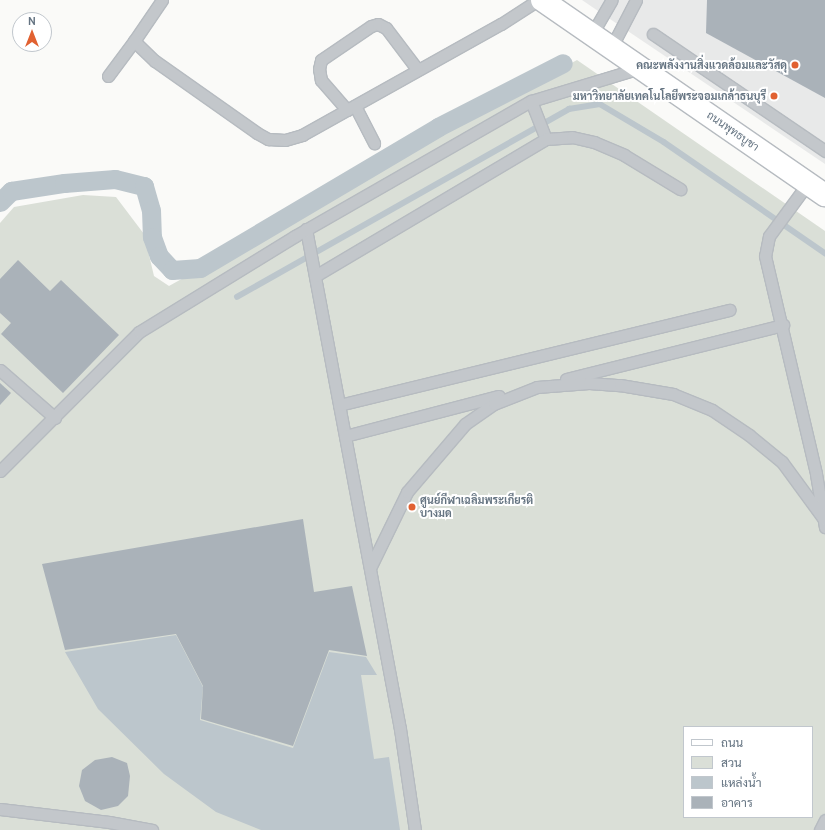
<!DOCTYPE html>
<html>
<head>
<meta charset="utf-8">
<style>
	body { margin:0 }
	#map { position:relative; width:825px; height:830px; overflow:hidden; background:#fafaf8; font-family:Cabin,Sarabun,sans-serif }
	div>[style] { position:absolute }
	.built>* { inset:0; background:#e8e9e9 }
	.green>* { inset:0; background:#dadfd7 }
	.water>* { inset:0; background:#bcc6cc }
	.stream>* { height:5.5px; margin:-2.75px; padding:0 2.75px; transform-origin:2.75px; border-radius:2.75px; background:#bcc6cc }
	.canal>* { height:19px; margin:-9.5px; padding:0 9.5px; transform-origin:9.5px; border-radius:9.5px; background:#bcc6cc }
	.building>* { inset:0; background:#aab2b9 }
	.roads { filter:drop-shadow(1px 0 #b6bbc0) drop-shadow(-1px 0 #b6bbc0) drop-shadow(0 1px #b6bbc0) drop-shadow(0 -1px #b6bbc0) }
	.service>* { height:11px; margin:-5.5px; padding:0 5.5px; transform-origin:5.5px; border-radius:5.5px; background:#c3c7cb }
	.secondary>* { height:22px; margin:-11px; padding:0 11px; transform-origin:11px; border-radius:11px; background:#fff }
	.dots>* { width:11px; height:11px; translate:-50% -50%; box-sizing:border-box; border:2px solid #fff; border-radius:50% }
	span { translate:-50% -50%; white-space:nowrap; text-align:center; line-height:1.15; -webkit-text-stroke:4px #fff; paint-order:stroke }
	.poi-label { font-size:11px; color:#657482; font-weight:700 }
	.right { translate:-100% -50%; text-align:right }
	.left { translate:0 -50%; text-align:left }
	.street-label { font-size:11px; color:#657482 }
	.legend { position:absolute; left:683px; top:726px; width:130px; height:92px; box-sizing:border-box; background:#fff; border:1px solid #c1c7cd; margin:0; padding:5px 7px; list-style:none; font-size:12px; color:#657482 }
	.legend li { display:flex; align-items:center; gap:8px; height:20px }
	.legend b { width:20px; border:1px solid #c1c7cd }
	.north { position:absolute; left:12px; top:12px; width:40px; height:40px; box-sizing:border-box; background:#fff; border:1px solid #c1c7cd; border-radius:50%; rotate:0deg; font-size:11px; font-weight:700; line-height:16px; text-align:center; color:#657482 }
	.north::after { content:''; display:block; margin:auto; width:14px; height:18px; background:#e16131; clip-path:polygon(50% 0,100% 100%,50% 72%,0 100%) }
</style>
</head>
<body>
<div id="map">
	<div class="built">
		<div style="clip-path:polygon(582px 0,825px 0,825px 164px,604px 15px)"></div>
	</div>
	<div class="green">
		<div style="clip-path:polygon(evenodd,577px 60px,825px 231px,825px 830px,0 830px,0 223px,14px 207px,83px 195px,116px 197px,144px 234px,154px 276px,169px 286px,577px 60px,684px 727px,812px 727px,812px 817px,684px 817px,684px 727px)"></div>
	</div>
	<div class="water">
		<div style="clip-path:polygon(176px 635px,203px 687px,200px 720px,293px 748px,329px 652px,366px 657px,377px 675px,361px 675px,374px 759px,389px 757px,400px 830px,261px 830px,216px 812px,164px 774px,98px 709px,65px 652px)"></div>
	</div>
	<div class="stream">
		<div style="left:237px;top:297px;width:382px;rotate:-29.5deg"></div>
		<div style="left:569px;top:109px;width:31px;rotate:-9deg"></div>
		<div style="left:600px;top:104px;width:74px;rotate:30.7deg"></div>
		<div style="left:664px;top:142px;width:196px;rotate:34.6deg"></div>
	</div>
	<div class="canal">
		<div style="left:0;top:202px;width:16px;rotate:-45deg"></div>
		<div style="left:11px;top:191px;width:54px;rotate:-8.6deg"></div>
		<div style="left:64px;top:183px;width:51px;rotate:-4.5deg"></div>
		<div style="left:115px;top:179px;width:30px;rotate:14deg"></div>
		<div style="left:144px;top:186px;width:25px;rotate:74deg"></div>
		<div style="left:151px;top:210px;width:27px;rotate:88deg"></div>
		<div style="left:152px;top:237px;width:20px;rotate:70deg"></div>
		<div style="left:159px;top:256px;width:19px;rotate:47deg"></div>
		<div style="left:172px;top:270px;width:28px;rotate:-4deg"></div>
		<div style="left:200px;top:268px;width:277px;rotate:-30.6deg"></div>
		<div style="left:438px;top:127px;width:140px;rotate:-27.1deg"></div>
	</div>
	<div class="building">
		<div style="clip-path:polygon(707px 0,825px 0,825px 98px,706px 33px)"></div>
		<div style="clip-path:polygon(18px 260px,50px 291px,61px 280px,119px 335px,63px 393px,1px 334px,11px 323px,0 313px,0 279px)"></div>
		<div style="clip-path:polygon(0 383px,11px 393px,0 405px)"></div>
		<div style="clip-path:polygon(303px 519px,314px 592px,352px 586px,367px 656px,329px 650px,293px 746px,201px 719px,203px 686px,176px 634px,65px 650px,42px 564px)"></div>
		<div style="clip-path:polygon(112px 757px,127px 763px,130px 776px,128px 796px,118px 806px,101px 810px,85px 801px,79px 786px,82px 770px,95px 760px)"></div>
	</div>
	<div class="roads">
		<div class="service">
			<div style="left:162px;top:0;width:50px;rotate:124.3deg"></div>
			<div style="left:134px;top:41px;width:29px;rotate:44deg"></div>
			<div style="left:155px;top:61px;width:125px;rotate:35.2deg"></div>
			<div style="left:257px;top:133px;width:13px;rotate:29deg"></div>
			<div style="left:268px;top:139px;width:17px;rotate:3deg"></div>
			<div style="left:285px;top:140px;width:18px;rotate:-16deg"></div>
			<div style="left:302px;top:135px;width:228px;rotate:-29.2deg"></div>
			<div style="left:501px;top:24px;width:44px;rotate:-33deg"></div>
			<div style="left:592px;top:34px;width:39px;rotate:-60deg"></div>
			<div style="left:653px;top:34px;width:208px;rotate:34.2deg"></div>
			<div style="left:611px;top:48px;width:54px;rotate:-62.5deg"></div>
			<div style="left:108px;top:76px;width:44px;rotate:-53.4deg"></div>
			<div style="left:531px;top:101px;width:41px;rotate:68.5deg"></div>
			<div style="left:355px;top:106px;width:42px;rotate:62.8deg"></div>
			<div style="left:347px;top:110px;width:40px;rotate:-131deg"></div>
			<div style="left:321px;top:80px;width:11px;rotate:-100deg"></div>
			<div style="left:319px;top:69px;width:9px;rotate:-77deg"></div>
			<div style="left:321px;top:60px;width:60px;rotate:-34.2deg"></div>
			<div style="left:371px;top:26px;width:7px;rotate:-16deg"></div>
			<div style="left:378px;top:24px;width:9px;rotate:27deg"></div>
			<div style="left:386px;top:28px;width:51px;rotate:52.9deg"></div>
			<div style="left:808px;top:183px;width:66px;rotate:126.3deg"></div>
			<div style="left:769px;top:236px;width:20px;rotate:101deg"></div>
			<div style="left:765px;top:256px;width:224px;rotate:76.8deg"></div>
			<div style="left:816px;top:474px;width:54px;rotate:80.4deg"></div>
			<div style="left:306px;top:229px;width:509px;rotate:79.35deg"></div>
			<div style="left:400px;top:729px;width:102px;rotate:81.6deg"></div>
			<div style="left:315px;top:276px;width:269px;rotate:-30.7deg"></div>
			<div style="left:546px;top:139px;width:26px;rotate:-4deg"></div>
			<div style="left:572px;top:137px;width:23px;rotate:13deg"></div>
			<div style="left:594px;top:142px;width:33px;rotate:23deg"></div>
			<div style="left:624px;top:155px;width:66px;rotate:31.3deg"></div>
			<div style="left:0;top:370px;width:73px;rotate:41.1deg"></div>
			<div style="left:566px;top:379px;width:224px;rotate:-14deg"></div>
			<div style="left:339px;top:405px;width:402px;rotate:-13.7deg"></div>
			<div style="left:345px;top:436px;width:159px;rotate:-14.6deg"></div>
			<div style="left:0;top:471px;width:197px;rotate:-45deg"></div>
			<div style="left:139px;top:332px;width:183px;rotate:-31.6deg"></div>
			<div style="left:295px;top:236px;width:272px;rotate:-29.8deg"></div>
			<div style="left:531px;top:101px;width:114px;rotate:-16.8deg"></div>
			<div style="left:370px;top:568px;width:85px;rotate:-64deg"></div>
			<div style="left:407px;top:492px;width:89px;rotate:-49.5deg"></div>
			<div style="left:465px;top:424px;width:35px;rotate:-35deg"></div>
			<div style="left:494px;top:404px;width:46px;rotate:-21.6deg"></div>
			<div style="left:537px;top:387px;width:52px;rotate:-4.4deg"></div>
			<div style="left:589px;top:383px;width:31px;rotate:4deg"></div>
			<div style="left:620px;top:385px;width:54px;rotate:9.6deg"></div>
			<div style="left:673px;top:394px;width:42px;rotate:22.3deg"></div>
			<div style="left:712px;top:410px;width:45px;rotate:34deg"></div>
			<div style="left:749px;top:435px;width:43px;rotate:39.3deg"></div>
			<div style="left:782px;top:462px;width:69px;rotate:53.8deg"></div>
			<div style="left:0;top:809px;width:110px;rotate:6.8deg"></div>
			<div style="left:109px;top:822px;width:44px;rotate:10.5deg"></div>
			<div style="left:820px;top:830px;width:11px;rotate:-63deg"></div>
		</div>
		<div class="secondary">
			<div style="left:542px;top:0;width:344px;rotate:34.6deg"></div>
		</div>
	</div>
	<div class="dots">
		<div style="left:795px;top:65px;background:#e16131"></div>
		<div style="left:774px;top:96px;background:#e16131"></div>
		<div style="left:412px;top:507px;background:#e16131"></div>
	</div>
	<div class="poi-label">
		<span class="right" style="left:787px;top:65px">คณะพลังงานสิ่งแวดล้อมและวัสดุ</span>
		<span class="right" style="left:766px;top:96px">มหาวิทยาลัยเทคโนโลยีพระจอมเกล้าธนบุรี</span>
		<span class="left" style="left:420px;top:507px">ศูนย์กีฬาเฉลิมพระเกียรติ<br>บางมด</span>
	</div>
	<div class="street-label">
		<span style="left:733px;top:131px;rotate:35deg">ถนนพุทธบูชา</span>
	</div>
	<ul class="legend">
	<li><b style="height:5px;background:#fff"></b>ถนน</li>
	<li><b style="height:11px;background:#dadfd7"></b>สวน</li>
	<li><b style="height:11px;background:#bcc6cc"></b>แหล่งน้ำ</li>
	<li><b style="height:11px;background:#aab2b9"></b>อาคาร</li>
	</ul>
	<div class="north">N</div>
</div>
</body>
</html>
